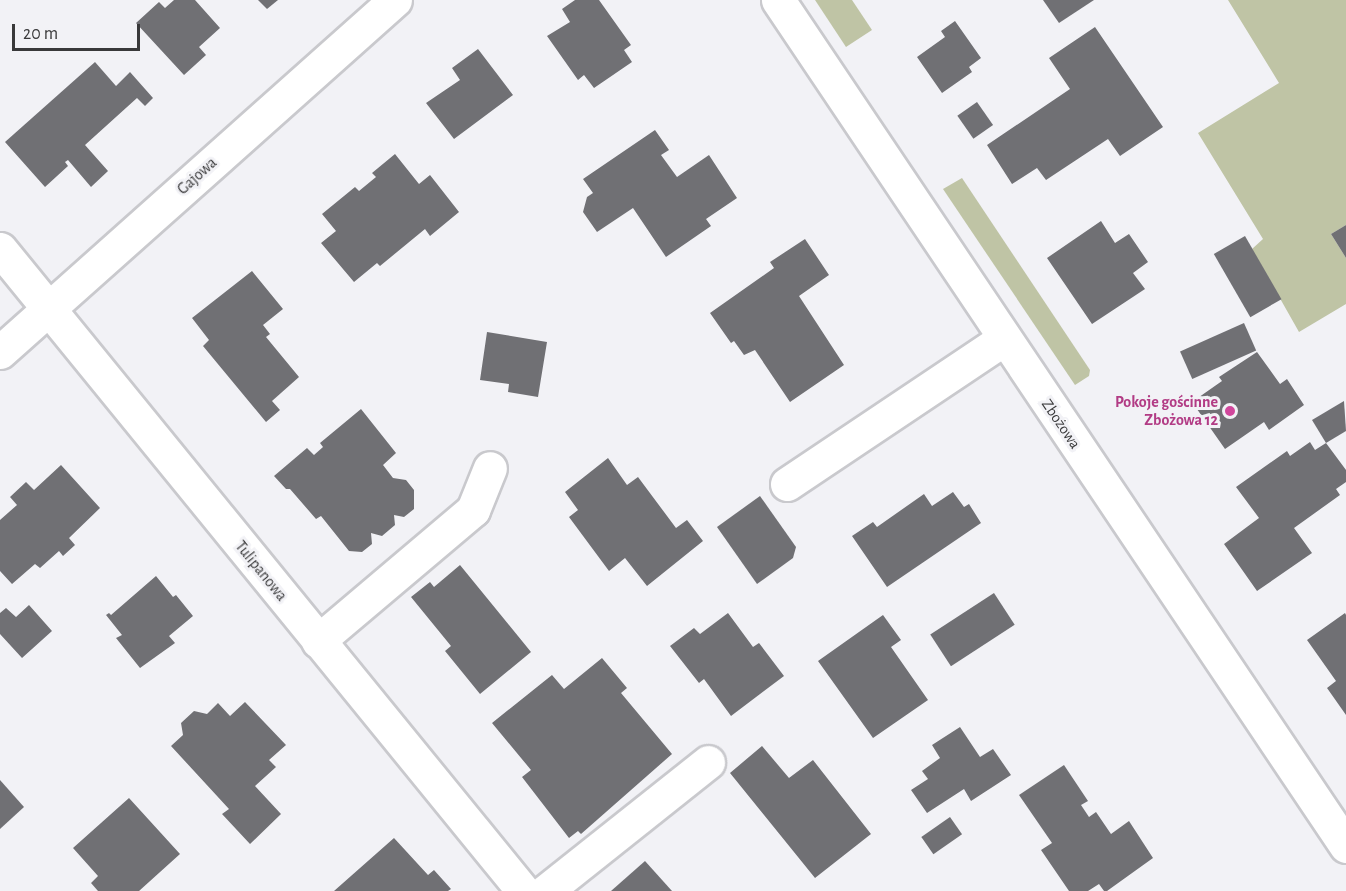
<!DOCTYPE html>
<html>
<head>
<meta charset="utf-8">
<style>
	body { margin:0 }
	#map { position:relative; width:1346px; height:891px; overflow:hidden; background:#f2f2f6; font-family:"Alegreya Sans",sans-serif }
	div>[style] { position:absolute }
	.green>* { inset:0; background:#bfc4a5 }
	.building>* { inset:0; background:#707074; transform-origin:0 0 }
	.roads { filter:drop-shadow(2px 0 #c9c9cd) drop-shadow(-2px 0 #c9c9cd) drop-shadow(0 2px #c9c9cd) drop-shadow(0 -2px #c9c9cd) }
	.minor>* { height:33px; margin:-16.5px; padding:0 16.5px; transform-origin:16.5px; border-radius:16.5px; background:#fff }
	.dots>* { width:16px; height:16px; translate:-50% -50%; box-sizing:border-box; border:3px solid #f2f2f6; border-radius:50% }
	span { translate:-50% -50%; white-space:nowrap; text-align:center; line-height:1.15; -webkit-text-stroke:6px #f2f2f6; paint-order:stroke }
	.street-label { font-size:16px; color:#39393a }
	.hotel-label { font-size:16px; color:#b23c85; font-weight:700 }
	.right { translate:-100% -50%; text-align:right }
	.scale { position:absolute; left:12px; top:24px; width:128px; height:27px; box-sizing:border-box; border:3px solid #39393a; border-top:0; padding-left:8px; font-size:18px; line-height:21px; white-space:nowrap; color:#39393a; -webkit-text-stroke:4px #f2f2f6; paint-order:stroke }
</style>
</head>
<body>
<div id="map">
	<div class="green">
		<div style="clip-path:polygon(815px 0,852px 0,872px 30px,846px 47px)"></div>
		<div style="clip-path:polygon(1228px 0,1346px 0,1346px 225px,1331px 234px,1346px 258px,1346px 304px,1299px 332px,1252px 249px,1263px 239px,1198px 133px,1279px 83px)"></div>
		<div style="clip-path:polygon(962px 178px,1090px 370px,1089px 376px,1075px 385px,943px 189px)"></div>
	</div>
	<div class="building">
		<div style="clip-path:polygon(174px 0,195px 0,220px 28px,199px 47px,206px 55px,184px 75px,136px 23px,159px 2px,165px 8px)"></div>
		<div style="clip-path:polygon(258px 0,278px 0,267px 9px)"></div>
		<div style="clip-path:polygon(575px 0,599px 0,631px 45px,624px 50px,632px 62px,594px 88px,584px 75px,578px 80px,547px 36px,570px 22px,562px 9px)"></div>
		<div style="clip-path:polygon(1043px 0,1094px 0,1059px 23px)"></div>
		<div style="clip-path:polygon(955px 21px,981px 58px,969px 67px,972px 72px,942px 93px,917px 57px,945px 37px,941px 31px)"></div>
		<div style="clip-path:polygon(1095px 27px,1163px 127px,1120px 156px,1108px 139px,1046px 180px,1037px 168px,1012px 184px,987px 145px,1070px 89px,1049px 58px)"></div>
		<div style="clip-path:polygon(478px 49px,513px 95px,454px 139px,426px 103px,460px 80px,452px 68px)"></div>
		<div style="clip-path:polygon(95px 62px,116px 86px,130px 72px,153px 98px,145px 106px,137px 98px,85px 145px,108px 171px,91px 187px,68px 160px,65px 162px,68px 166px,45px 187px,5px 142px)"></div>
		<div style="left:977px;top:102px;width:28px;height:24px;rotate:55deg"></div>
		<div style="clip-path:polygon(655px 130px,669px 150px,661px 155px,677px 177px,709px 155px,737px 198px,706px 219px,711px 226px,666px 257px,633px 208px,597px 232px,583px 212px,587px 197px,593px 193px,583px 179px)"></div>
		<div style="clip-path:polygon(395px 154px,419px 184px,430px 175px,459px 212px,430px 236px,425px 229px,380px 266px,377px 263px,354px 282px,321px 243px,336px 231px,322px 214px,355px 187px,359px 191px,376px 177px,372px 173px)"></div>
		<div style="clip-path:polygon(1101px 221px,1115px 243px,1129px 234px,1148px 262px,1133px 273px,1145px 289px,1092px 324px,1047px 258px)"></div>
		<div style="clip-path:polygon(1346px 225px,1346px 258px,1331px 234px)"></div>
		<div style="left:1245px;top:236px;width:73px;height:36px;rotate:60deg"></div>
		<div style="clip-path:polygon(805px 239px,829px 275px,799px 296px,844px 365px,790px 402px,755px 350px,744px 355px,734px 341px,731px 343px,710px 313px,774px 268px,770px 262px)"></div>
		<div style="clip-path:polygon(252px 271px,283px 309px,263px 325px,270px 334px,266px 337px,299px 377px,272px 401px,280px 410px,266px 422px,203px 346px,209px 340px,192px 318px)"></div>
		<div style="left:1244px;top:323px;width:30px;height:70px;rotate:66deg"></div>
		<div style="clip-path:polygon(487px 332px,547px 342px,538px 397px,508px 392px,509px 384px,480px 380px)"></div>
		<div style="clip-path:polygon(1257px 352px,1280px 384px,1287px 379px,1304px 405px,1269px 430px,1264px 422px,1225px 449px,1192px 402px,1222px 381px,1219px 377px)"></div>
		<div style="clip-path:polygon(1344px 401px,1346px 431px,1326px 443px,1312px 420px)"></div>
		<div style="clip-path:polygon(361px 409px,396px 453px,383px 465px,393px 478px,406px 480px,414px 490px,414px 509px,404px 517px,394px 515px,395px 525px,382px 536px,371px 533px,372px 544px,362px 552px,349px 551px,321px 516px,316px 519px,290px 489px,286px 489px,274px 476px,307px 448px,314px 455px,323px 447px,320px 443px)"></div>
		<div style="clip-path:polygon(1310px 442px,1315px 450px,1326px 443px,1346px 470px,1346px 482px,1336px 489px,1340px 495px,1294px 528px,1312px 553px,1257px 591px,1224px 544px,1259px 518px,1236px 487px,1287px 451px,1290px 456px)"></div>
		<div style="clip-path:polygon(608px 458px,627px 485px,638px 477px,676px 528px,687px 520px,703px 541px,647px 586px,625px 558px,609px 571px,569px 517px,578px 510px,565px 492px)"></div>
		<div style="clip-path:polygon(61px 465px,100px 508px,69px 538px,75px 545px,63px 556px,59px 551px,40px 568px,35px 564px,12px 584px,0 571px,0 520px,17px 505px,10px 497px,26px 482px,34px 490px)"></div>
		<div style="clip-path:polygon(953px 492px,964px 507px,969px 504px,981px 523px,887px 587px,852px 536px,873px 522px,877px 527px,924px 494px,932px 506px)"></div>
		<div style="clip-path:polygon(760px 496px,796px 547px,793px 558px,757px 584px,717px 527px)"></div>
		<div style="clip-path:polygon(460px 565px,531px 652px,480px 694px,445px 651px,451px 646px,411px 597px,430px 582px,434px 587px)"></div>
		<div style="clip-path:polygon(156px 576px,173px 597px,176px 595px,193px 616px,169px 636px,175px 643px,140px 668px,116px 638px,122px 635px,106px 615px,109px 613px,111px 615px)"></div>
		<div style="left:994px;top:593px;width:38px;height:76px;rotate:57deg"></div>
		<div style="clip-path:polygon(29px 605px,52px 631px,22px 658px,0 634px,0 613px,6px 608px,16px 617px)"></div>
		<div style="clip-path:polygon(728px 613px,753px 647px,759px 643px,784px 676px,731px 716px,704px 679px,699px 683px,670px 646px,694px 628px,700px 634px)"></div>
		<div style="clip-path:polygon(1345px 613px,1346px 615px,1346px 715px,1327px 688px,1336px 681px,1307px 640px)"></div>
		<div style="clip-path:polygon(883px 615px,901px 640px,891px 647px,928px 700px,873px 738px,818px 661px)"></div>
		<div style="clip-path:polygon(602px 658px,627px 688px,621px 693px,672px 754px,581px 834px,578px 831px,569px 838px,522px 777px,531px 770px,492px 723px,552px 675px,564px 689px)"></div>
		<div style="clip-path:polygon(245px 702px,286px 745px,269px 760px,276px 767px,255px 786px,281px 814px,250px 844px,222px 814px,229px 809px,171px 746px,183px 735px,181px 723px,194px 711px,207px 714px,218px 703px,230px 716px)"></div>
		<div style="clip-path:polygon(960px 727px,980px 757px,993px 749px,1011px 775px,971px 801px,964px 789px,927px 813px,911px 790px,928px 779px,922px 771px,940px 758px,932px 745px)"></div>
		<div style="clip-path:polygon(762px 746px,789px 778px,813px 760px,871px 834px,815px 878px,730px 773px)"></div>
		<div style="clip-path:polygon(1064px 765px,1088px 801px,1081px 805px,1089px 817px,1096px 812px,1111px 834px,1129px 821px,1153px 858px,1107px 891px,1104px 891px,1099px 884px,1088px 891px,1069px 891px,1041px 850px,1052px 843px,1019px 795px)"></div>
		<div style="clip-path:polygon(0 780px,24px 807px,0 829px)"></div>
		<div style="clip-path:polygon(129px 798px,180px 854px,139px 891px,98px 891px,91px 883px,98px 876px,73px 848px)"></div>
		<div style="left:950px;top:817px;width:21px;height:35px;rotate:55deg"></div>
		<div style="clip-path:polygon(394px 838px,428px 875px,434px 870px,451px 889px,448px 891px,334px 891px)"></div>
		<div style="clip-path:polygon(645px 861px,672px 891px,611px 891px)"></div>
	</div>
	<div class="roads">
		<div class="minor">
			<div style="left:778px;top:0;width:1019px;rotate:56.12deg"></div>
			<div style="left:0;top:249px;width:828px;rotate:50.83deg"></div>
			<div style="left:0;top:352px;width:529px;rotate:-41.71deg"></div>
			<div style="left:787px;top:484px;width:261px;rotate:-33.8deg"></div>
			<div style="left:318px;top:641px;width:203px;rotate:-40.2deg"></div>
			<div style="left:473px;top:510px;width:45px;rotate:-68deg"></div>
			<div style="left:546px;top:891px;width:207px;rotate:-38.5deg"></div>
		</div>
	</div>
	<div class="dots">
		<div style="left:1230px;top:411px;background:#d1479c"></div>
	</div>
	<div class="street-label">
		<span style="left:197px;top:176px;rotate:-42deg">Gajowa</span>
		<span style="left:1061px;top:424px;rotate:56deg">Zbożowa</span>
		<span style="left:261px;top:571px;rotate:51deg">Tulipanowa</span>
	</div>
	<div class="hotel-label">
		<span class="right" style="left:1218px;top:411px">Pokoje gościnne<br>Zbożowa 12</span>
	</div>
	<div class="scale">20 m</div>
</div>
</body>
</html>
